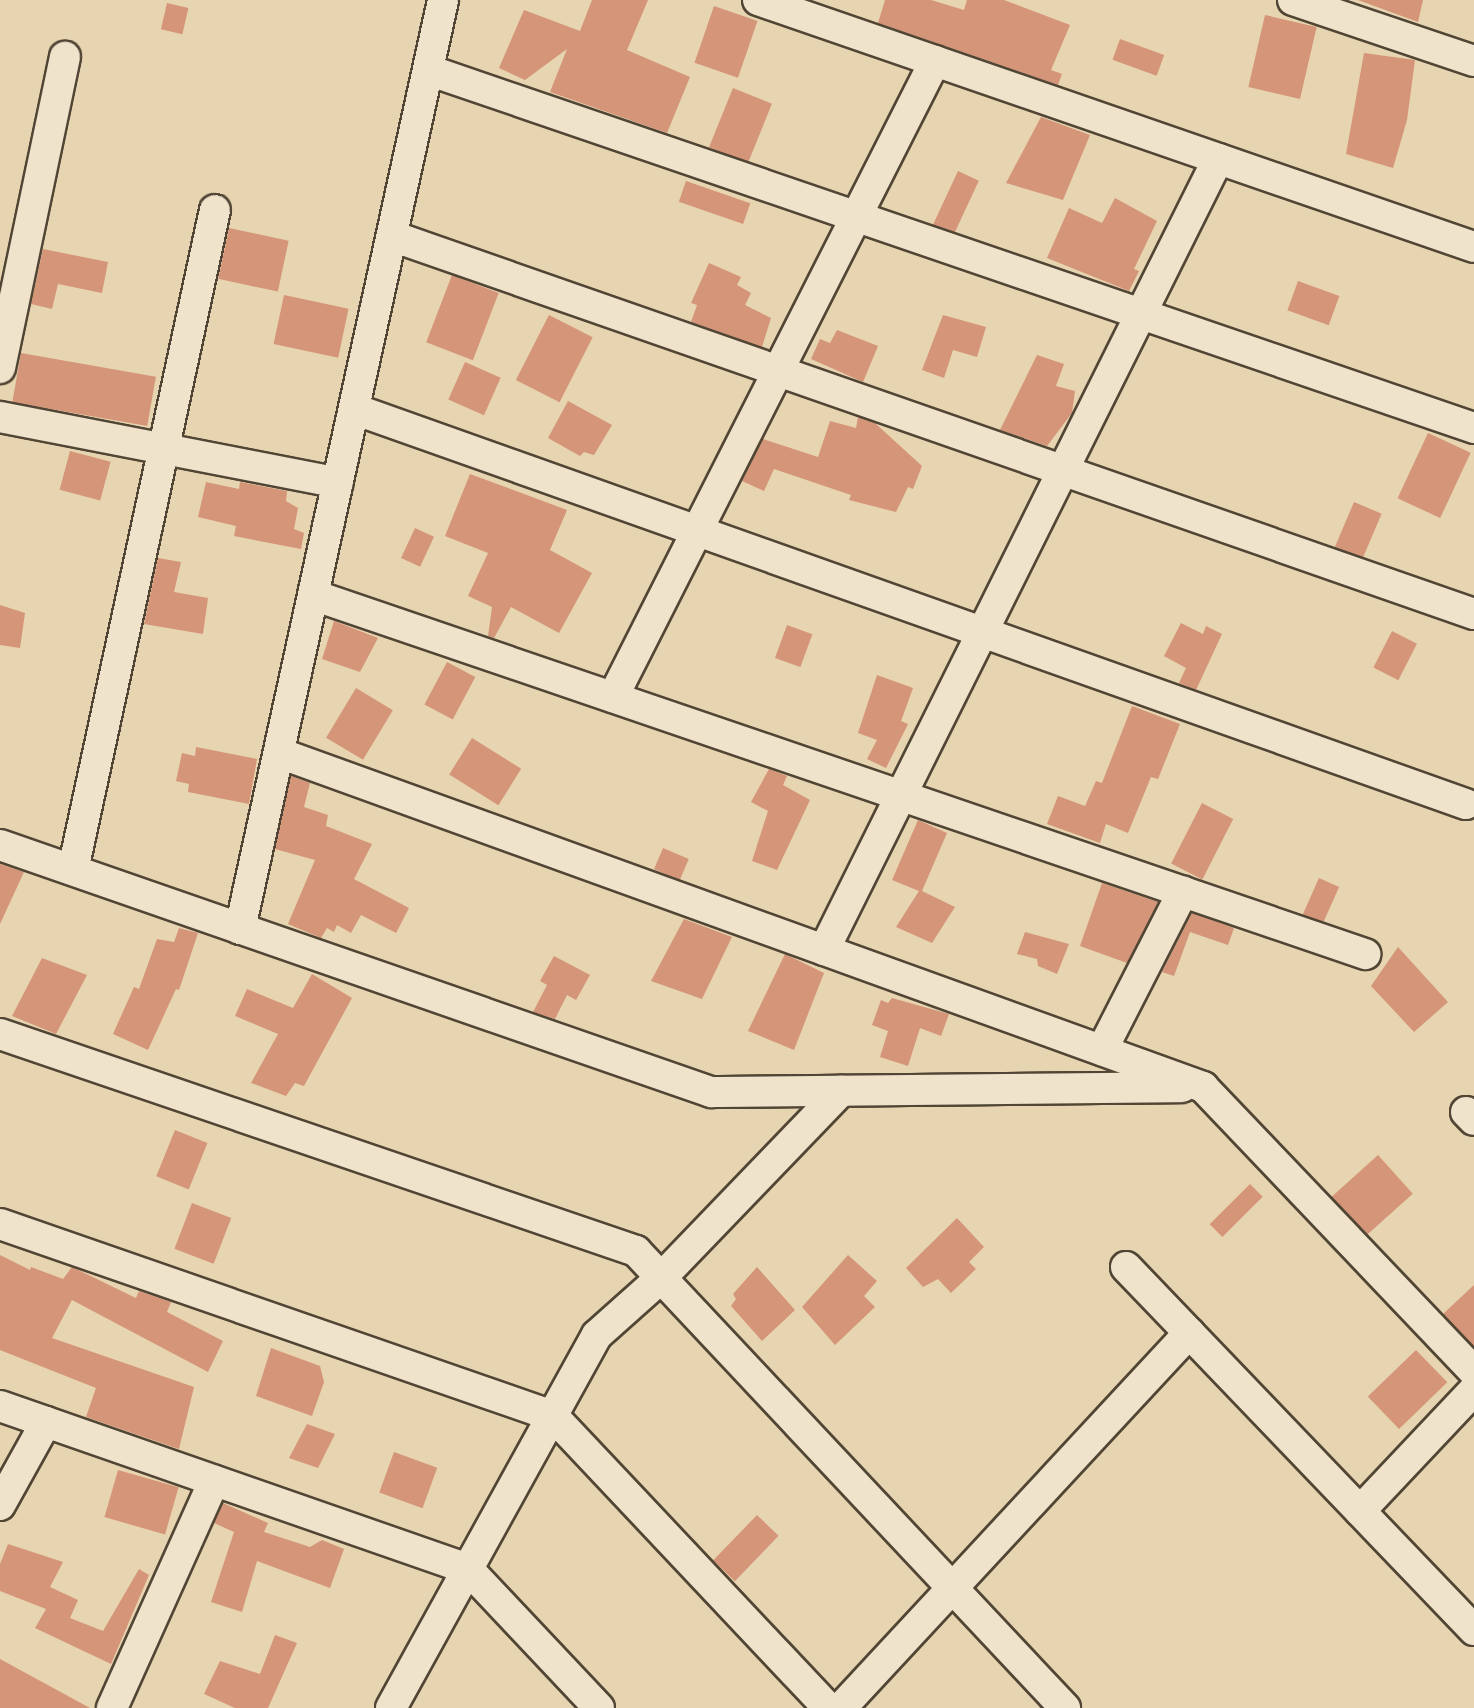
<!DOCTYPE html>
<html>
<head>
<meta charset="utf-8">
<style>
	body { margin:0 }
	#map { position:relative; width:1474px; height:1708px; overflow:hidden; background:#e7d4b0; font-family:Alegreya,serif }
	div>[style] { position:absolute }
	.building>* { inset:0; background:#d59578; transform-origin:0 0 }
	.roads { filter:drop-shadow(2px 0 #514635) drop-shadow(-2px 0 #514635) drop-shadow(0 2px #514635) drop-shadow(0 -2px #514635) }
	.minor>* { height:30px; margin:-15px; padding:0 15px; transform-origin:15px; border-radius:15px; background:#efe3cc }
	span { translate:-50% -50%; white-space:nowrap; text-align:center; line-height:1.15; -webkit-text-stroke:7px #efe3cc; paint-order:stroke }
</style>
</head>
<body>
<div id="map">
	<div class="building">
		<div style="clip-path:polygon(592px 0,648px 0,627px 50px,690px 77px,667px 133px,550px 92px,567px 49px,525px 80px,499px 68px,524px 10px,580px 31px)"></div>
		<div style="clip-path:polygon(885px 0,931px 0,964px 10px,967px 0,1004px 0,1070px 25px,1051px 70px,1062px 74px,1058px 85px,878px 23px)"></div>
		<div style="clip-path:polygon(1358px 0,1423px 0,1418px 22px)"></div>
		<div style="left:167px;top:3px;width:22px;height:27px;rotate:13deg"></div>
		<div style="left:714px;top:6px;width:46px;height:60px;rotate:19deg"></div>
		<div style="left:1265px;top:15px;width:53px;height:74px;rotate:13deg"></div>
		<div style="left:1120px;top:39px;width:47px;height:22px;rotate:20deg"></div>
		<div style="clip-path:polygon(1364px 53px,1415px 60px,1407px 120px,1393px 168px,1346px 154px)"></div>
		<div style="left:733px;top:88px;width:42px;height:64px;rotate:22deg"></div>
		<div style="clip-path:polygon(1041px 117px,1090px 135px,1063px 200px,1006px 183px)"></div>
		<div style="left:958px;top:171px;width:23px;height:59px;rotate:25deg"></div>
		<div style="left:686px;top:181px;width:68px;height:22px;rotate:19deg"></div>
		<div style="clip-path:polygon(1115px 198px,1157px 221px,1134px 269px,1139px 271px,1129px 291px,1047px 258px,1069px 208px,1102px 223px)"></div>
		<div style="left:229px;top:228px;width:61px;height:52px;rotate:12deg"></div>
		<div style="clip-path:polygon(43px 249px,108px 262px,102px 293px,58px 284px,52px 309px,31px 304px)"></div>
		<div style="clip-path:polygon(709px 263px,741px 277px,737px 285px,751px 293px,745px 305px,771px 318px,762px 347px,691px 322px,697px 305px,691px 303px)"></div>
		<div style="left:452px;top:275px;width:50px;height:72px;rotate:21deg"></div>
		<div style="left:1298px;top:281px;width:44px;height:31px;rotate:20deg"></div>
		<div style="left:284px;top:295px;width:66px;height:50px;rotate:12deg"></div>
		<div style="left:549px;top:315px;width:49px;height:73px;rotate:27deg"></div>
		<div style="clip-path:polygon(943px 315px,986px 327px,977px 357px,953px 350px,944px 378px,922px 370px)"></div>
		<div style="clip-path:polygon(837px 330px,878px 346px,863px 382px,811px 359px,820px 339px,830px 343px)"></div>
		<div style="left:21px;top:353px;width:137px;height:50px;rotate:10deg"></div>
		<div style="clip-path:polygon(1037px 355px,1064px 364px,1056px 386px,1075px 391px,1072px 413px,1047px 446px,1000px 430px)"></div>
		<div style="left:465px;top:362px;width:39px;height:41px;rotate:24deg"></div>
		<div style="clip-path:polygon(568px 401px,612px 425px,594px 455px,584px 452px,580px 456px,548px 438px)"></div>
		<div style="clip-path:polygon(858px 417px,875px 423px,922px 466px,913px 489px,908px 487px,896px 512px,849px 500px,851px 495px,774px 469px,764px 491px,742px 481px,763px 439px,818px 457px,830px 421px,856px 428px)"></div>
		<div style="left:1428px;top:433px;width:47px;height:72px;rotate:25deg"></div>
		<div style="left:70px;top:451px;width:42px;height:40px;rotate:15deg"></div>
		<div style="clip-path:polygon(470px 474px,567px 510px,550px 550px,592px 573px,559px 633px,511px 607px,494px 638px,488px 636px,492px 607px,468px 596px,488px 553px,445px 536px)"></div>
		<div style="clip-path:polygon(206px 482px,239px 489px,240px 482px,287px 491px,286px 501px,298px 508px,294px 529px,304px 533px,301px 549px,234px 536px,236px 526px,198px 517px)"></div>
		<div style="left:1354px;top:502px;width:30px;height:49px;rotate:23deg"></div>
		<div style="left:415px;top:528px;width:21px;height:33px;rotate:25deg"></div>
		<div style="clip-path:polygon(158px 558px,181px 562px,174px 592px,208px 598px,203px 634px,144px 624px)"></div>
		<div style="clip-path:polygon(0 605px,25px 613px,20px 648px,0 645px)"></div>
		<div style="clip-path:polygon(334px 621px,378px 638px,360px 672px,322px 659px)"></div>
		<div style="clip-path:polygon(1181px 623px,1203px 634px,1206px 626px,1222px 634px,1196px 690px,1179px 683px,1186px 668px,1164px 656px)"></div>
		<div style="left:787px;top:625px;width:27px;height:35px;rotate:20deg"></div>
		<div style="left:1392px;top:631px;width:28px;height:41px;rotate:27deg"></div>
		<div style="left:447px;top:662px;width:32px;height:48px;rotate:28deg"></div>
		<div style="clip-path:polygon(877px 675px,913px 688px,901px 721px,908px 724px,886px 768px,867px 759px,877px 740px,858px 733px)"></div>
		<div style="left:356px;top:688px;width:43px;height:58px;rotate:31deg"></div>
		<div style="clip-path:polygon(1132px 706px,1180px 724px,1158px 779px,1151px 777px,1128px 833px,1106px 824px,1100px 843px,1047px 824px,1058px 796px,1085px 806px,1096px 781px,1102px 783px)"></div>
		<div style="left:472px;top:738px;width:58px;height:43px;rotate:32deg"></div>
		<div style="clip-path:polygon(196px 747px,257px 759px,249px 804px,188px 792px,189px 784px,176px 781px,182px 753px,195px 756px)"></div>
		<div style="clip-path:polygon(769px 769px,787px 776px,783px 785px,810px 800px,777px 870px,752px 861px,768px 811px,751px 802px)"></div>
		<div style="clip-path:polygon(291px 776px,310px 783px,304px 807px,328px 815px,326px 826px,372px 844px,354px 879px,409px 908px,396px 933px,361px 915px,351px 933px,337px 925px,334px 932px,327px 928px,321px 938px,288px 924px,315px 860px,275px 849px)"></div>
		<div style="left:1202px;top:803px;width:35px;height:68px;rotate:27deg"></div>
		<div style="clip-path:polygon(918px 820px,947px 833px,922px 891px,955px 907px,932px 943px,896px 927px,919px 891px,892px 880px)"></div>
		<div style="left:663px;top:848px;width:28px;height:23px;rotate:23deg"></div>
		<div style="clip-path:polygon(0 864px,24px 872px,0 924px)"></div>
		<div style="left:1319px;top:878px;width:22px;height:40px;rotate:24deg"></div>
		<div style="clip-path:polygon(1102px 883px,1158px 902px,1127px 963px,1080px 946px)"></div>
		<div style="clip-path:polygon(1192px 913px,1234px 928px,1228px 945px,1190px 932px,1174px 976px,1162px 972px)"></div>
		<div style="clip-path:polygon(684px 919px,732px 937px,702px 999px,651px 981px)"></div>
		<div style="clip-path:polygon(179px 928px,198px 933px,179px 990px,176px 989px,148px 1050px,113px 1034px,134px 987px,139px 989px,157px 939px,174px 942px)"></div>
		<div style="clip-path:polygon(1025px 932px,1069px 944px,1057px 974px,1038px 966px,1037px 959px,1017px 954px)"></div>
		<div style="clip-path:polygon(1398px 947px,1448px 1002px,1414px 1032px,1371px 986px)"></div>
		<div style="clip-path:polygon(785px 954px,824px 973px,794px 1050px,748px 1031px)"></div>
		<div style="clip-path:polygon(554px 956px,590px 975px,576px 1000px,567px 995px,555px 1019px,533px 1012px,547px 985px,540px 981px)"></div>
		<div style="clip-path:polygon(42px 958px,87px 975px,56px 1034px,12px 1016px)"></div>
		<div style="clip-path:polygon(312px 974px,352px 998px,304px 1086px,295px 1083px,286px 1096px,251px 1083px,278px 1034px,235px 1016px,247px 989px,293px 1008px)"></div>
		<div style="clip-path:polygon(892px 998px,949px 1014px,941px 1036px,920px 1028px,908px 1066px,880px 1057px,888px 1031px,872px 1025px,881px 1000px,888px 1003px)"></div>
		<div style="left:175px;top:1130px;width:35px;height:50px;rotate:22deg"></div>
		<div style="left:1378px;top:1155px;width:52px;height:63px;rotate:48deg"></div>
		<div style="left:1250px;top:1184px;width:18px;height:57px;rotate:45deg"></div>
		<div style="left:192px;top:1203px;width:42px;height:49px;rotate:21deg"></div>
		<div style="clip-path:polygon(957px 1218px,984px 1247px,969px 1262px,976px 1269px,951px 1293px,938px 1279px,923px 1287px,906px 1268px)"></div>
		<div style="clip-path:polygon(0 1255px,30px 1270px,31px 1267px,63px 1279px,72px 1267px,136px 1298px,139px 1291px,171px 1302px,167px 1312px,223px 1341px,208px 1372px,72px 1300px,52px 1338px,194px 1387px,179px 1449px,86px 1417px,96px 1388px,0 1350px)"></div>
		<div style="clip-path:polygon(848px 1255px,877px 1281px,864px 1296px,875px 1307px,835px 1345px,802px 1307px)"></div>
		<div style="clip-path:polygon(757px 1267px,795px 1310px,762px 1341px,731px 1306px,736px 1299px,733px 1294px)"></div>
		<div style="clip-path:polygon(1474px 1285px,1474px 1347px,1443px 1314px)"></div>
		<div style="clip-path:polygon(271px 1348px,320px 1366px,324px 1382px,312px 1416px,256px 1396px)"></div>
		<div style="left:1416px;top:1350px;width:45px;height:67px;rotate:46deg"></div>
		<div style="clip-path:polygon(307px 1424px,335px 1434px,318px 1468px,289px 1458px)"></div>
		<div style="left:394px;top:1452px;width:46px;height:43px;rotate:20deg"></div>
		<div style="left:118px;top:1470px;width:63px;height:49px;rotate:16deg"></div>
		<div style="clip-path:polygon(223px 1503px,268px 1523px,264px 1532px,310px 1547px,322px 1540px,344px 1549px,330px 1588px,257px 1561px,242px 1612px,211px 1602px,234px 1532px,214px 1523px)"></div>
		<div style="left:757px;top:1515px;width:30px;height:63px;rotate:44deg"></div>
		<div style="clip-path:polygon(8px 1544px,63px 1562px,50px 1587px,78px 1600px,70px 1618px,103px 1631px,139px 1569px,149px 1575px,111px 1664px,35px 1628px,46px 1609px,0 1591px,0 1564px)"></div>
		<div style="clip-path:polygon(275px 1635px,297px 1643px,268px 1708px,235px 1708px,204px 1694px,220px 1661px,260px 1674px)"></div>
		<div style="clip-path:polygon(0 1659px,90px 1708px,0 1708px)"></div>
	</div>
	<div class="roads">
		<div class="minor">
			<div style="left:758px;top:0;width:757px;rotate:19.03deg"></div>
			<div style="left:1293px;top:0;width:191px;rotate:18.6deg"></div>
			<div style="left:428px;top:70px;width:1106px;rotate:18.89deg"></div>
			<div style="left:392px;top:236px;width:1146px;rotate:19.26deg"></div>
			<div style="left:0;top:368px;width:318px;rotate:-78.2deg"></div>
			<div style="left:354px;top:409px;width:1180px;rotate:19.56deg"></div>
			<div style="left:0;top:417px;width:344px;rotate:11deg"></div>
			<div style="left:313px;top:595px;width:1112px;rotate:18.84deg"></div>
			<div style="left:613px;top:697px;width:713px;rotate:-63.15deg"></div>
			<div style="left:279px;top:753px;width:983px;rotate:19.87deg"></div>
			<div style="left:1203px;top:1087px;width:393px;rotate:46.4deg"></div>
			<div style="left:0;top:845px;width:753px;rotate:19.16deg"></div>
			<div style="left:711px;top:1092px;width:471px;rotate:-0.6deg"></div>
			<div style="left:73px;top:870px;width:675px;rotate:-77.86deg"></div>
			<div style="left:240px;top:929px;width:951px;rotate:-77.67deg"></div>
			<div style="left:824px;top:950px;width:884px;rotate:-63.52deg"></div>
			<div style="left:0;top:1034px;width:672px;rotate:18.84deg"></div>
			<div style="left:636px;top:1251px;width:627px;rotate:46.81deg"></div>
			<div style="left:1102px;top:1050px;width:178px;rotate:-62.9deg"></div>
			<div style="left:1466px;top:1112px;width:11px;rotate:45deg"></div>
			<div style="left:0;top:1224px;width:585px;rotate:19.15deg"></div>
			<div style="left:553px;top:1416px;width:401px;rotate:46.7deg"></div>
			<div style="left:1126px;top:1267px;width:503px;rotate:46.21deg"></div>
			<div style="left:0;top:1406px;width:496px;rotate:19.2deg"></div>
			<div style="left:468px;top:1569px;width:191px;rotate:46.7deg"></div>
			<div style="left:0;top:1505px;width:95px;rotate:-61deg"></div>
			<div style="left:1360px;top:1511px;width:166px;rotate:-46.7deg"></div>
			<div style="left:112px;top:1708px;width:249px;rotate:-65.8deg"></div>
			<div style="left:391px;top:1708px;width:426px;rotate:-61.1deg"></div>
			<div style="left:597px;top:1335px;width:86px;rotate:-41.7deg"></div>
			<div style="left:661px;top:1278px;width:260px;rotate:-46.1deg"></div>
			<div style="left:841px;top:1708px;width:512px;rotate:-47.14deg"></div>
		</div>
	</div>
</div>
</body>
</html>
